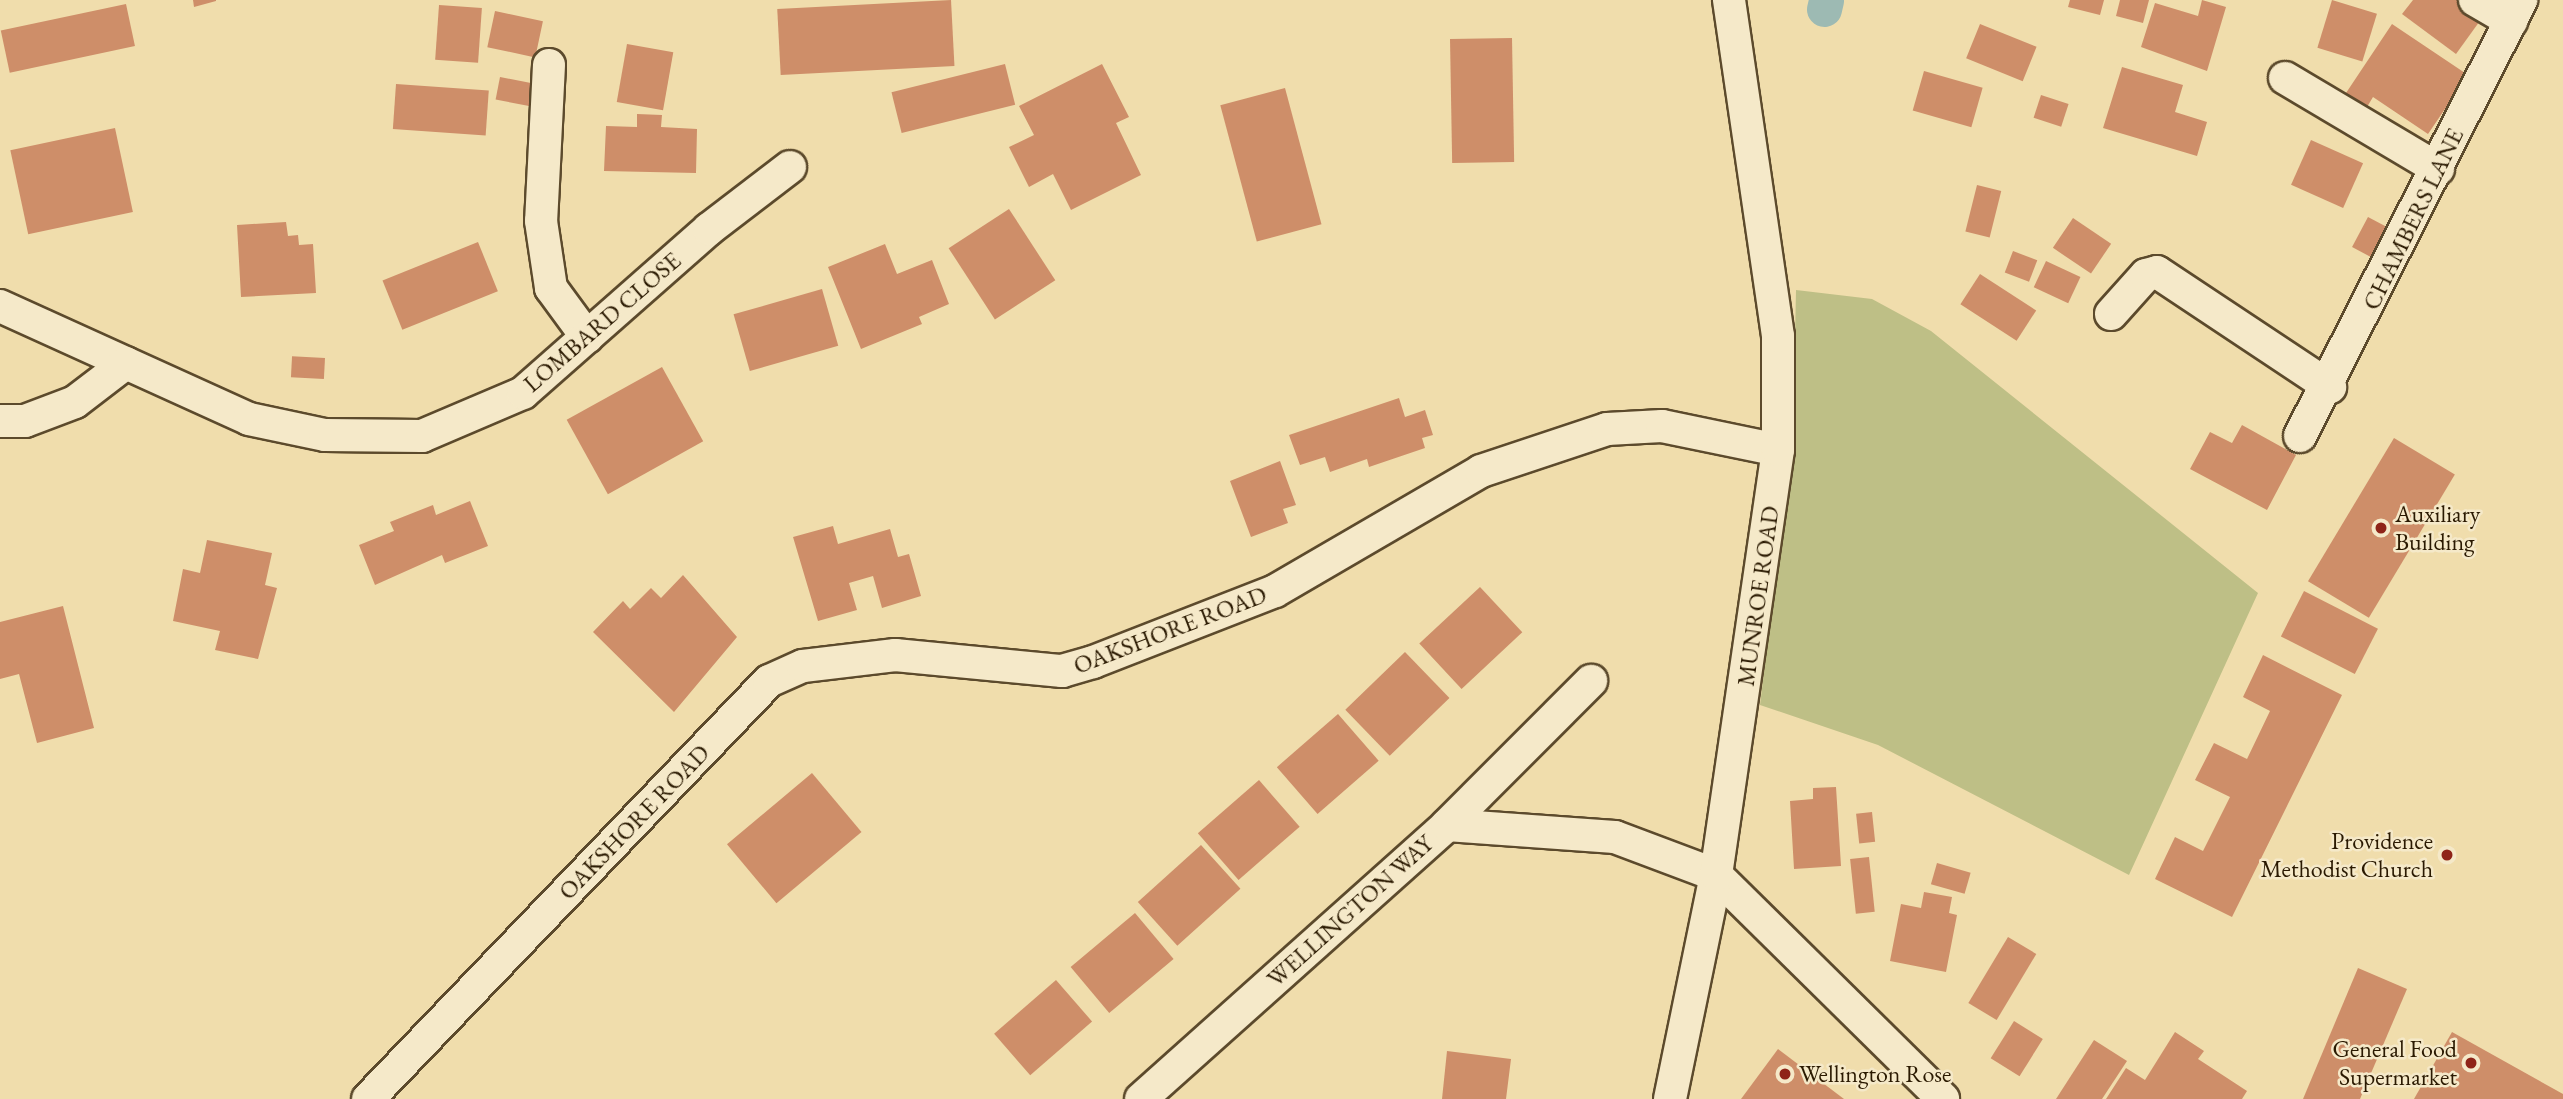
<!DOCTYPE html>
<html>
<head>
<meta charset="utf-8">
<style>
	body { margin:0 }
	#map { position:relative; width:2563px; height:1099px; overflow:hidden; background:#f0ddac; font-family:"EB Garamond",serif }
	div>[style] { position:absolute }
	.green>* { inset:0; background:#bebf86 }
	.canal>* { height:35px; margin:-17.5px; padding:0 17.5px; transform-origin:17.5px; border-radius:17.5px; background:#9dbab3 }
	.building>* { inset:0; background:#ce8e69; transform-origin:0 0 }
	.roads { filter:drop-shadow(2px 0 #5c4a2c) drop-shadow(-2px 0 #5c4a2c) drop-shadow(0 2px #5c4a2c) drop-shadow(0 -2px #5c4a2c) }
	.minor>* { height:32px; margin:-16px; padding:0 16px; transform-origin:16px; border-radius:16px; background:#f5e9c9 }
	.dots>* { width:19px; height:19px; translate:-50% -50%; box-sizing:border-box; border:4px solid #f5e9c9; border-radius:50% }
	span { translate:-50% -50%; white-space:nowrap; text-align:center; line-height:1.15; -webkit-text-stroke:5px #f5e9c9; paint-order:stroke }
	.street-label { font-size:24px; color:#2a1901 }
	.poi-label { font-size:24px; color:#2a1901 }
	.left { translate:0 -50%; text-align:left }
	.right { translate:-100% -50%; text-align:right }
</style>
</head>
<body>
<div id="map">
	<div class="green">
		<div style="clip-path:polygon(1796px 290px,1872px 299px,1931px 331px,2258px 593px,2129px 875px,1878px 745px,1760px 705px,1793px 434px)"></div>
	</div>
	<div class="canal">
		<div style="left:1824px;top:9px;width:9px;rotate:-77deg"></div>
	</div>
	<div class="building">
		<div style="clip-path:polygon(193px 0,216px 0,216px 1px,194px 7px)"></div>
		<div style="left:951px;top:0;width:66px;height:174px;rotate:87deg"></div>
		<div style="clip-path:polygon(2070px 0,2104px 0,2100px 15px,2068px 7px)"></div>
		<div style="clip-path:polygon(2120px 0,2149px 0,2143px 23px,2116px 16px)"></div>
		<div style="clip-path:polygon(2202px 0,2226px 7px,2207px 71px,2141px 47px,2155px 3px,2198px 16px)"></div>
		<div style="left:2332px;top:0;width:47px;height:50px;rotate:17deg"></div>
		<div style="clip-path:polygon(2413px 0,2458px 0,2482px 18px,2456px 54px,2402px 14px)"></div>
		<div style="left:126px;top:4px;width:43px;height:128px;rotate:78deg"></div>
		<div style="left:439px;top:5px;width:43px;height:55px;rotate:4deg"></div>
		<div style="left:495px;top:11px;width:49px;height:37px;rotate:12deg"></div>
		<div style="left:1980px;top:24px;width:61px;height:37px;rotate:22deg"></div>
		<div style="clip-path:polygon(2392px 24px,2468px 75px,2428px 134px,2373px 97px,2367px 107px,2346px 93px)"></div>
		<div style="left:1512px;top:38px;width:124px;height:62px;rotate:89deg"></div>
		<div style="left:627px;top:44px;width:47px;height:59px;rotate:10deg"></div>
		<div style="left:1005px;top:64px;width:42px;height:117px;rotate:76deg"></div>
		<div style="clip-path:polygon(1102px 64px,1129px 117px,1116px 123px,1141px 175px,1071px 210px,1053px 174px,1029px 187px,1009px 147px,1034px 135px,1019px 106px)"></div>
		<div style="clip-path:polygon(2122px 67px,2183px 85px,2175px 112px,2207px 122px,2197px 156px,2103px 128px)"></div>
		<div style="left:1924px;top:71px;width:61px;height:41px;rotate:16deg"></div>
		<div style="left:500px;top:77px;width:38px;height:23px;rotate:11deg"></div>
		<div style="left:396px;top:84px;width:93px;height:45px;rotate:4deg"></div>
		<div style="left:1285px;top:88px;width:141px;height:67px;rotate:75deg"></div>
		<div style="left:2041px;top:95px;width:29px;height:24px;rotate:18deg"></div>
		<div style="clip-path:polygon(637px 114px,662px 115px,661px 127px,697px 129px,696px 173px,604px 171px,606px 126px,637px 127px)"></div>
		<div style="left:115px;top:128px;width:86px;height:107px;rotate:78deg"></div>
		<div style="left:2311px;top:140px;width:57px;height:49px;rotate:24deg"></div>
		<div style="left:1977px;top:185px;width:25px;height:48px;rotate:14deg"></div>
		<div style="left:1009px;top:209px;width:85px;height:72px;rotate:57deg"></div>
		<div style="left:2368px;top:217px;width:38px;height:34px;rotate:28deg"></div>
		<div style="left:2073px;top:218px;width:46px;height:36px;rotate:34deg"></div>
		<div style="clip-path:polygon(286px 222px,288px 236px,298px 235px,299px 245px,313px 244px,316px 293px,241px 297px,237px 225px)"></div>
		<div style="left:478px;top:242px;width:53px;height:103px;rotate:68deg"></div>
		<div style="clip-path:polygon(885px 244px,897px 274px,932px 260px,949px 304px,919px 317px,922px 324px,861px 349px,828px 267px)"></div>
		<div style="left:2013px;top:251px;width:26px;height:23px;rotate:21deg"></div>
		<div style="left:2046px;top:261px;width:38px;height:29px;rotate:25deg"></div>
		<div style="left:1980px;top:274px;width:67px;height:36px;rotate:33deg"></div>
		<div style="left:822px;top:289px;width:59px;height:92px;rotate:74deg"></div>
		<div style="left:325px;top:358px;width:21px;height:33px;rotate:93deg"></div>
		<div style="left:662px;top:367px;width:85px;height:109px;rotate:61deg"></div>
		<div style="clip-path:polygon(1399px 398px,1405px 417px,1425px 410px,1433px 435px,1422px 438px,1425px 448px,1369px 467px,1367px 459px,1330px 472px,1325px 457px,1300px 465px,1289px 435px)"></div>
		<div style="clip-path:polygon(2242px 425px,2296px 455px,2267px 510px,2190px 469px,2210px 432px,2232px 443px)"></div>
		<div style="left:2394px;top:438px;width:71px;height:167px;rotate:31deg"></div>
		<div style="clip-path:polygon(1280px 461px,1296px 505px,1283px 509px,1288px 523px,1251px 537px,1230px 481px)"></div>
		<div style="clip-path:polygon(470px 501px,488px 546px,445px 563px,442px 555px,375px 585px,359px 545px,394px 531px,390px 522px,433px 505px,436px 515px)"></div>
		<div style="clip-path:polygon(833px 526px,838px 544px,890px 529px,898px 557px,909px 554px,921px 596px,882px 608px,873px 576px,849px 583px,857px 610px,818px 621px,793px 537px)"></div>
		<div style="clip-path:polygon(207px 540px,272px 553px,265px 585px,277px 588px,258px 659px,215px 650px,220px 631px,173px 621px,183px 569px,200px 573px)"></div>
		<div style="clip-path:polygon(683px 575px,737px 637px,674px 712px,593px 632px,623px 601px,630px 609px,651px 588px,661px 598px)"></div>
		<div style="left:1480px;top:587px;width:62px;height:83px;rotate:47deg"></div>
		<div style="left:2304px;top:591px;width:83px;height:51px;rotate:27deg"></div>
		<div style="clip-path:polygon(63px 606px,94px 728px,37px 743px,19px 674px,0 679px,0 622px)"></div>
		<div style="left:1405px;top:652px;width:64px;height:83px;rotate:46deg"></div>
		<div style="clip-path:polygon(2263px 655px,2342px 695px,2232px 917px,2155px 879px,2175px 837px,2203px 851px,2230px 797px,2195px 780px,2214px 743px,2247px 759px,2270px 711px,2243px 697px)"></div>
		<div style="left:1338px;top:714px;width:62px;height:81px;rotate:49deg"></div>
		<div style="left:812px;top:773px;width:77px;height:111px;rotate:50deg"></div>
		<div style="left:1259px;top:780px;width:62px;height:81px;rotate:49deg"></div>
		<div style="clip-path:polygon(1836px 787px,1841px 866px,1794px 869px,1790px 801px,1813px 799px,1813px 788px)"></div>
		<div style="left:1872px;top:812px;width:30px;height:16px;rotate:84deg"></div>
		<div style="left:1201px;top:845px;width:59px;height:85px;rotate:48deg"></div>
		<div style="left:1869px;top:857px;width:55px;height:19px;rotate:84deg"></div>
		<div style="left:1937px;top:863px;width:35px;height:22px;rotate:16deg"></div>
		<div style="clip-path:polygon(1924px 892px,1952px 897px,1949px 913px,1957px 915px,1946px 972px,1890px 961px,1901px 904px,1921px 908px)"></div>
		<div style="left:1135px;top:913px;width:60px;height:84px;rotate:50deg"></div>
		<div style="left:2008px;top:937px;width:33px;height:77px;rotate:31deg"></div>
		<div style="clip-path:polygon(2358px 968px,2407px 989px,2360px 1099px,2303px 1099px)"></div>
		<div style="left:1056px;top:980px;width:55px;height:82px;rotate:49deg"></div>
		<div style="left:2014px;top:1021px;width:34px;height:44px;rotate:32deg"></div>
		<div style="clip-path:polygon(2175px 1032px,2204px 1051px,2198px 1059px,2247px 1091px,2242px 1099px,2106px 1099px,2126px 1068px,2145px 1080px)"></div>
		<div style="clip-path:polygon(2452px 1032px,2563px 1094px,2563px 1099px,2414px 1099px)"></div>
		<div style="clip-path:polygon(2094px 1040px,2127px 1061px,2102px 1099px,2056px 1099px)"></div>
		<div style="clip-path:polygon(1778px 1049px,1844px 1099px,1741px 1099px)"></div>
		<div style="clip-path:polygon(1447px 1051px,1511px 1059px,1506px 1099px,1442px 1099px)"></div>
	</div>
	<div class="roads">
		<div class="minor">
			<div style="left:2475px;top:0;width:42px;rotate:30.3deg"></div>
			<div style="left:549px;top:65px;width:156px;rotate:92.9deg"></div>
			<div style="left:541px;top:221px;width:68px;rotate:81.5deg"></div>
			<div style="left:551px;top:288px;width:61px;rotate:53.7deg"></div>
			<div style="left:2285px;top:78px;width:178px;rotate:30.7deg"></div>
			<div style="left:0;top:306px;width:273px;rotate:24.4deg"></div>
			<div style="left:249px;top:419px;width:78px;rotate:11.9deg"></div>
			<div style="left:325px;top:435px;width:97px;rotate:0.6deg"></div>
			<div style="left:422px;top:436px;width:110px;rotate:-23.1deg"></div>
			<div style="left:523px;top:393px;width:248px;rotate:-41.4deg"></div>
			<div style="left:709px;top:229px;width:102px;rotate:-37.4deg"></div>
			<div style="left:2111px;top:314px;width:52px;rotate:-48.1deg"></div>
			<div style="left:2146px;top:275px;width:11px;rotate:-15deg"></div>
			<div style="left:2157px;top:272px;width:208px;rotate:33.6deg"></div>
			<div style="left:0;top:421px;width:25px"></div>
			<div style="left:25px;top:421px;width:53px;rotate:-20.8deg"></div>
			<div style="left:75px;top:402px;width:64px;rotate:-37.4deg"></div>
			<div style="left:2300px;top:436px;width:489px;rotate:-63.1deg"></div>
			<div style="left:1447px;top:825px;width:204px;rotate:-45deg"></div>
			<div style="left:368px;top:1099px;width:579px;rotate:-46.19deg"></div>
			<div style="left:769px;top:681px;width:37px;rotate:-24deg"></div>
			<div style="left:803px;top:666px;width:93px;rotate:-6.8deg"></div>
			<div style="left:895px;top:655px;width:168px;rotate:5.5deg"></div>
			<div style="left:1062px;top:671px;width:32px;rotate:-16deg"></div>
			<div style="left:1093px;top:662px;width:195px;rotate:-21.3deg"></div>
			<div style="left:1275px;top:591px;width:238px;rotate:-30.2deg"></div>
			<div style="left:1481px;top:471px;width:133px;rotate:-18.4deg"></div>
			<div style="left:1607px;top:429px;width:55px;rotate:-3.1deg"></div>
			<div style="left:1662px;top:426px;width:118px;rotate:11.7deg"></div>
			<div style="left:1141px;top:1099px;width:411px;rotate:-41.8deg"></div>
			<div style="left:1447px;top:825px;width:168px;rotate:4.1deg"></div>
			<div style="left:1615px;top:837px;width:108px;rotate:20.6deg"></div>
			<div style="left:1716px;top:875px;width:319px;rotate:44.6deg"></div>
			<div style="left:1670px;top:1099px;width:229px;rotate:-78.4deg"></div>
			<div style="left:1716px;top:875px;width:429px;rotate:-81.7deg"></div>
			<div style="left:1778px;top:450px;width:114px;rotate:-90deg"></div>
			<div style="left:1778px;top:336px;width:340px;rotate:-98.3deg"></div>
		</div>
	</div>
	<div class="dots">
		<div style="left:2381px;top:528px;background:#8f2418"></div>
		<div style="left:2447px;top:855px;background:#8f2418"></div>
		<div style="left:2471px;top:1063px;background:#8f2418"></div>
		<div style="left:1785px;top:1074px;background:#8f2418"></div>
	</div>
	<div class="street-label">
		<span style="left:2413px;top:219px;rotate:-64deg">CHAMBERS LANE</span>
		<span style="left:602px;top:322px;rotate:-41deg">LOMBARD CLOSE</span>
		<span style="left:1758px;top:596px;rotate:-82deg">MUNROE ROAD</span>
		<span style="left:1170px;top:630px;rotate:-21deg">OAKSHORE ROAD</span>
		<span style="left:634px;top:822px;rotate:-46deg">OAKSHORE ROAD</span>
		<span style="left:1350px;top:911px;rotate:-42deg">WELLINGTON WAY</span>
	</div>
	<div class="poi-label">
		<span class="left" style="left:2395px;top:528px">Auxiliary<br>Building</span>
		<span class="right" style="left:2433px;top:855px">Providence<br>Methodist Church</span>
		<span class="right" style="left:2457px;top:1063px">General Food<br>Supermarket</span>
		<span class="left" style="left:1799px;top:1074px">Wellington Rose</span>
	</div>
</div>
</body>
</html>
